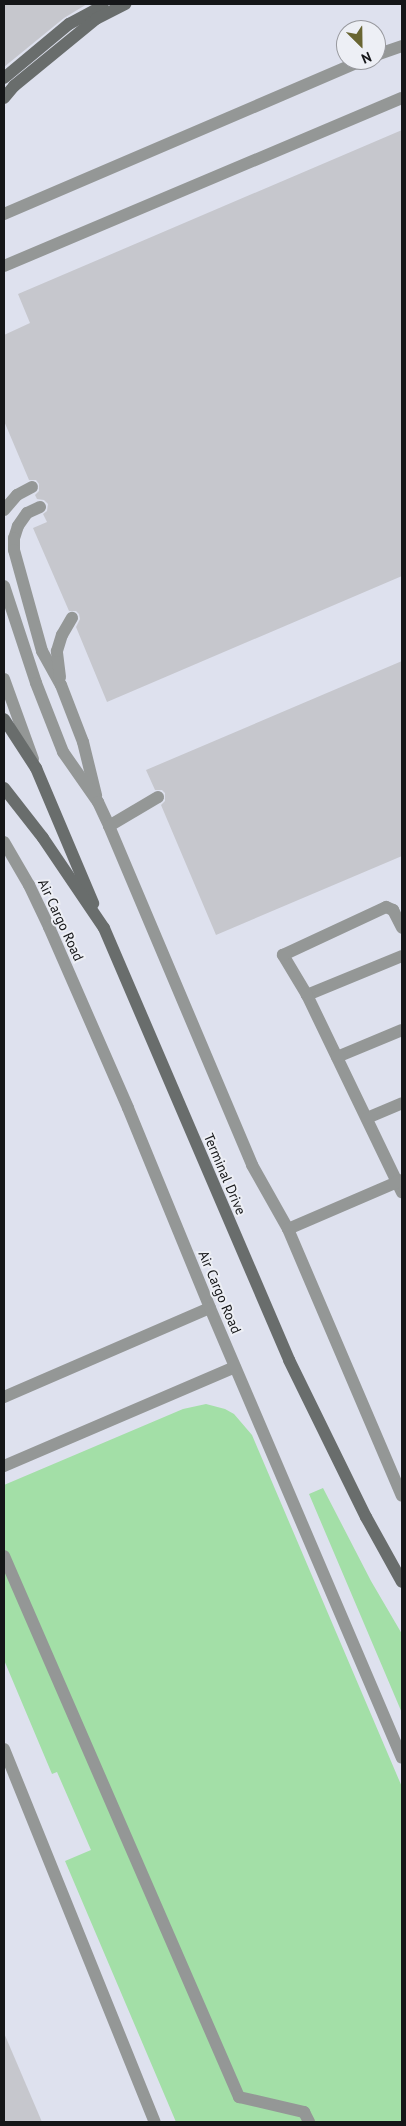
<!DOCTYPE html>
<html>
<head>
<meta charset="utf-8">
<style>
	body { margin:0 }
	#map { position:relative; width:406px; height:2126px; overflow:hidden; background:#edeff5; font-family:"PT Sans",sans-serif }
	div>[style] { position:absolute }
	.built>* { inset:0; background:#dee1ee }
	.green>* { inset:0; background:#a3dfa7 }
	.building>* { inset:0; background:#c6c7cd }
	.service>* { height:12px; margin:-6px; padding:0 6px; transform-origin:6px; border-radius:6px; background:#949796 }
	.minor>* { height:12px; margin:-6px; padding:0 6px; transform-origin:6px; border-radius:6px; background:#949796 }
	.tertiary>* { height:12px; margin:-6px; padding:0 6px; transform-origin:6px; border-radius:6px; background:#949796 }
	.secondary>* { height:12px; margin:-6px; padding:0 6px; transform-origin:6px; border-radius:6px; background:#696d6c }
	span { translate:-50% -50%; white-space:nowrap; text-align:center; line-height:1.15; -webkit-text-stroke:4px #edeff5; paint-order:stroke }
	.street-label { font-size:14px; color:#151618 }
	.frame { position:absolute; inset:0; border:5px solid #151618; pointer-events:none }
	.north { position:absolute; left:336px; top:20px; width:50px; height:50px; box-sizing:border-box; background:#edeff5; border:1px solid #97989d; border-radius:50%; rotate:157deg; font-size:14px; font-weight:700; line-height:20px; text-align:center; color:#151618 }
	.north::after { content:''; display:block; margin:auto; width:18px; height:22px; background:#696532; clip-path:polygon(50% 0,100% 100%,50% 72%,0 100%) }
</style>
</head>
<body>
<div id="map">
	<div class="built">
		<div style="clip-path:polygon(evenodd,4px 4px,402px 4px,402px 2122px,4px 2122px,4px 4px,346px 30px,376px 30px,376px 60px,346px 60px,346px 30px)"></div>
	</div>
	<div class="green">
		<div style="clip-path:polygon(206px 1404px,225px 1409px,234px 1414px,252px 1435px,402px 1787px,402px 2122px,176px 2122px,65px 1861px,91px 1850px,57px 1772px,52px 1774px,4px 1660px,4px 1485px,183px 1409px)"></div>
		<div style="clip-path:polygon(323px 1488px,371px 1581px,402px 1634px,402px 1713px,309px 1494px)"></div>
	</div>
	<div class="building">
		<div style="clip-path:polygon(4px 4px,87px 4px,64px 18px,4px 67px)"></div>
		<div style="clip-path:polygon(402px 130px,402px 576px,107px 702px,76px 627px,80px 619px,79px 614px,76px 611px,69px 611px,33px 528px,47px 522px,43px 514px,47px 511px,48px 504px,44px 500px,37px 499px,35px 495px,39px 491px,39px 484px,36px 480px,29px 480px,4px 421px,4px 335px,30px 323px,18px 294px)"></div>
		<div style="clip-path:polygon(402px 661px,402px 856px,216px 935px,161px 805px,165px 801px,165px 793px,162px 790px,155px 790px,146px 770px)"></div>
		<div style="clip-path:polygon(4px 2033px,42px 2122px,4px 2122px)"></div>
	</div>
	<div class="service">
		<div style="left:40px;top:507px;width:14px;rotate:155deg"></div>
		<div style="left:27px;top:513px;width:16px;rotate:125deg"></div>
		<div style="left:18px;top:526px;width:13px;rotate:108deg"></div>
		<div style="left:14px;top:538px;width:12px;rotate:90deg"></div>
		<div style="left:14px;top:550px;width:105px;rotate:74.5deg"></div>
		<div style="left:42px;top:651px;width:39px;rotate:61deg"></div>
		<div style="left:61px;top:685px;width:61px;rotate:68.9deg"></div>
		<div style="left:83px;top:742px;width:55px;rotate:76.2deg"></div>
		<div style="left:4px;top:510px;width:20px;rotate:-49deg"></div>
		<div style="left:17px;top:495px;width:17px;rotate:-28deg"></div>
		<div style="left:4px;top:586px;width:102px;rotate:71.7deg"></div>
		<div style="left:36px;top:683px;width:74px;rotate:68.6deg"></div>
		<div style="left:63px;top:752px;width:61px;rotate:55deg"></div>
		<div style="left:98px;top:802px;width:26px;rotate:65deg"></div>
		<div style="left:109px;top:826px;width:368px;rotate:67.1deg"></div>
		<div style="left:252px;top:1165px;width:73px;rotate:60.6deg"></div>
		<div style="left:288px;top:1229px;width:290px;rotate:66.9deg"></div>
		<div style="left:60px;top:677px;width:26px;rotate:-97deg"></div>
		<div style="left:57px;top:651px;width:17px;rotate:-73deg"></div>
		<div style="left:62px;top:635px;width:20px;rotate:-60deg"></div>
		<div style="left:109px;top:826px;width:57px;rotate:-30.6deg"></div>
		<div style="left:402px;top:956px;width:103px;rotate:157.7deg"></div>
		<div style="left:307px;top:995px;width:219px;rotate:64.3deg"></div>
		<div style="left:307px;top:995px;width:47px;rotate:-121deg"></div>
		<div style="left:283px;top:955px;width:114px;rotate:-25deg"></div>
		<div style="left:386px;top:907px;width:8px;rotate:23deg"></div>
		<div style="left:393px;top:910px;width:20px;rotate:63deg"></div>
		<div style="left:337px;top:1057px;width:70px;rotate:-22.6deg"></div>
		<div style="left:367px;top:1118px;width:38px;rotate:-23deg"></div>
		<div style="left:288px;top:1229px;width:124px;rotate:-23.3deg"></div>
		<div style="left:4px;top:1397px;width:224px;rotate:-23.4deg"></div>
		<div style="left:4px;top:1466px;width:251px;rotate:-23.2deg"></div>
		<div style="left:4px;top:1556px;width:590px;rotate:66.52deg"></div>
		<div style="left:239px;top:2097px;width:67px;rotate:13deg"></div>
		<div style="left:304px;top:2112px;width:11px;rotate:63deg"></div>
		<div style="left:4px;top:1749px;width:402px;rotate:68deg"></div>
	</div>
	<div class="minor">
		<div style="left:376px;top:55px;width:28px;rotate:-19deg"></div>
		<div style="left:4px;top:214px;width:392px;rotate:-23.2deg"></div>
		<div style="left:4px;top:266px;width:432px;rotate:-22.9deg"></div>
		<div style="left:4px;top:679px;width:85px;rotate:70.1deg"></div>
	</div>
	<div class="tertiary">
		<div style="left:4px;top:842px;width:50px;rotate:59.8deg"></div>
		<div style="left:29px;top:885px;width:47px;rotate:64.5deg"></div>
		<div style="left:49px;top:927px;width:197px;rotate:66.4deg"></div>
		<div style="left:128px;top:1108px;width:216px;rotate:67.7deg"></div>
		<div style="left:210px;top:1308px;width:489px;rotate:66.9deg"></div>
	</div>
	<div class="secondary">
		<div style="left:4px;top:78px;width:85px;rotate:-39.7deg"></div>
		<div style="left:69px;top:24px;width:38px;rotate:-28deg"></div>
		<div style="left:4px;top:98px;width:16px;rotate:-50deg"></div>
		<div style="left:14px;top:86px;width:106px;rotate:-39.3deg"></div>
		<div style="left:96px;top:19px;width:33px;rotate:-27deg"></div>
		<div style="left:4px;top:719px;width:59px;rotate:56.9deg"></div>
		<div style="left:36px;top:768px;width:147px;rotate:67.1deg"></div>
		<div style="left:4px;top:788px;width:63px;rotate:52deg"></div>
		<div style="left:43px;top:838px;width:109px;rotate:55.9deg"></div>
		<div style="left:104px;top:928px;width:470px;rotate:66.8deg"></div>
		<div style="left:289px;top:1360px;width:175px;rotate:63.9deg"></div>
		<div style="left:366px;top:1517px;width:74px;rotate:61deg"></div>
	</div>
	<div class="street-label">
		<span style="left:61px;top:920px;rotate:65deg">Air Cargo Road</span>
		<span style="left:225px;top:1174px;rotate:67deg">Terminal Drive</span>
		<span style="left:220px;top:1292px;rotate:67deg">Air Cargo Road</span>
	</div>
	<div class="frame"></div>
	<div class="north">N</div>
</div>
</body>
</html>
